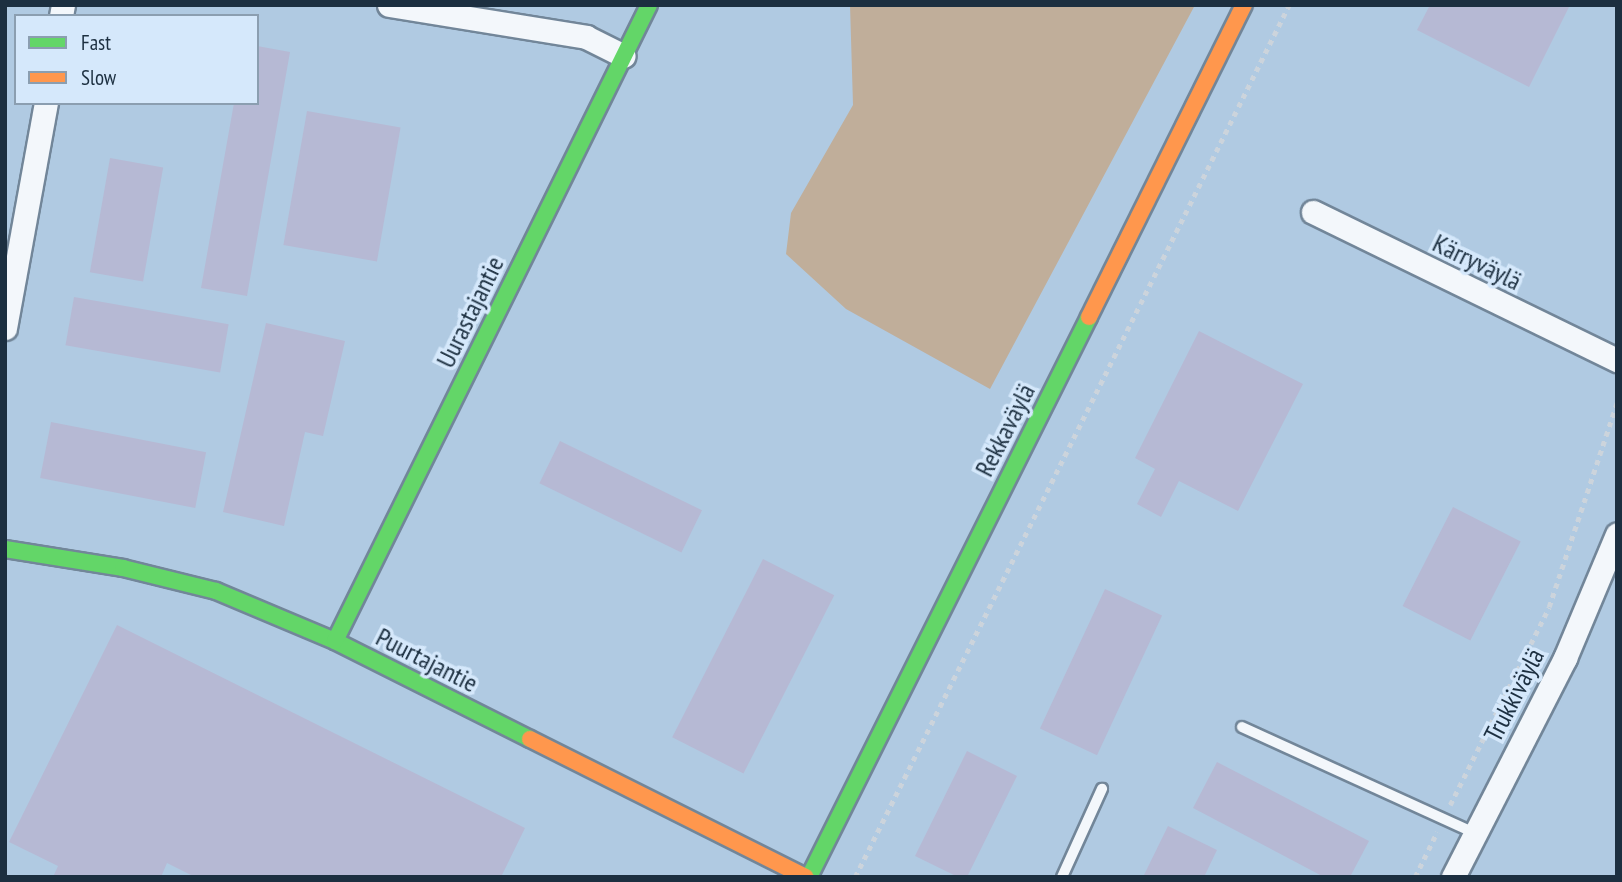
<!DOCTYPE html>
<html>
<head>
<meta charset="utf-8">
<style>
	body { margin:0 }
	#map { position:relative; width:1622px; height:882px; overflow:hidden; background:#b0cae2; font-family:"PT Sans Narrow",sans-serif }
	div>[style] { position:absolute }
	.green>* { inset:0; background:#c0ae9a }
	.building>* { inset:0; background:#b6b9d4; transform-origin:0 0 }
	.path>* { height:4.5px; margin-top:-2.25px; transform-origin:0; background:repeating-linear-gradient(90deg,#ccd4dc 0 5px,transparent 0 10px) }
	.roads { filter:drop-shadow(2px 0 #728699) drop-shadow(-2px 0 #728699) drop-shadow(0 2px #728699) drop-shadow(0 -2px #728699) }
	.lane>* { height:10px; margin:-5px; padding:0 5px; transform-origin:5px; border-radius:5px; background:#f3f7fb }
	.street>* { height:23px; margin:-11.5px; padding:0 11.5px; transform-origin:11.5px; border-radius:11.5px; background:#f3f7fb }
	.fast>* { height:16px; margin:-8px; padding:0 8px; transform-origin:8px; border-radius:8px; background:#63d668 }
	.slow>* { height:16px; margin:-8px; padding:0 8px; transform-origin:8px; border-radius:8px; background:#ff974d }
	span { translate:-50% -50%; white-space:nowrap; text-align:center; line-height:1.15; -webkit-text-stroke:7px #d5e8fb; paint-order:stroke }
	.street-label { font-size:26px; color:#1c2f40 }
	.frame { position:absolute; inset:0; border:7px solid #1c2f40; pointer-events:none }
	.legend { position:absolute; left:14px; top:14px; width:245px; height:91px; box-sizing:border-box; background:#d5e8fb; border:2px solid #8b9eb0; margin:0; padding:9px 12px; list-style:none; font-size:21px; color:#1c2f40 }
	.legend li { display:flex; align-items:center; gap:14px; height:35px }
	.legend b { width:35px; border:2px solid #8b9eb0 }
</style>
</head>
<body>
<div id="map">
	<div class="green">
		<div style="clip-path:polygon(850px 5px,1195px 5px,990px 389px,846px 309px,786px 254px,791px 213px,853px 105px)"></div>
	</div>
	<div class="building">
		<div style="clip-path:polygon(1430px 5px,1570px 5px,1529px 87px,1417px 30px)"></div>
		<div style="clip-path:polygon(257px 46px,290px 52px,247px 296px,201px 288px,234px 103px,257px 103px)"></div>
		<div style="left:307px;top:111px;width:95px;height:136px;rotate:10deg"></div>
		<div style="left:110px;top:158px;width:54px;height:116px;rotate:10deg"></div>
		<div style="left:74px;top:297px;width:157px;height:49px;rotate:10deg"></div>
		<div style="clip-path:polygon(266px 323px,345px 341px,323px 436px,305px 432px,284px 526px,223px 512px)"></div>
		<div style="clip-path:polygon(1199px 331px,1303px 384px,1238px 511px,1179px 481px,1161px 517px,1137px 504px,1155px 469px,1135px 458px)"></div>
		<div style="left:51px;top:422px;width:158px;height:57px;rotate:11deg"></div>
		<div style="left:560px;top:441px;width:158px;height:47px;rotate:26deg"></div>
		<div style="left:1453px;top:507px;width:76px;height:111px;rotate:27deg"></div>
		<div style="left:763px;top:559px;width:80px;height:200px;rotate:27deg"></div>
		<div style="left:1105px;top:589px;width:63px;height:154px;rotate:25deg"></div>
		<div style="clip-path:polygon(117px 625px,525px 828px,501px 877px,195px 877px,167px 863px,161px 877px,53px 877px,58px 866px,9px 842px)"></div>
		<div style="clip-path:polygon(967px 751px,1017px 776px,967px 877px,958px 877px,915px 856px)"></div>
		<div style="clip-path:polygon(1217px 762px,1369px 841px,1350px 877px,1324px 877px,1193px 808px)"></div>
		<div style="clip-path:polygon(1168px 826px,1217px 850px,1204px 877px,1143px 877px)"></div>
	</div>
	<div class="path">
		<div style="left:1450px;top:805px;width:221px;rotate:-63.4deg"></div>
		<div style="left:1549px;top:607px;width:215px;rotate:-71.6deg"></div>
		<div style="left:855px;top:877px;width:974px;rotate:-63.54deg"></div>
		<div style="left:1415px;top:877px;width:50px;rotate:-63.9deg"></div>
	</div>
	<div class="roads">
		<div class="lane">
			<div style="left:1242px;top:727px;width:256px;rotate:24.5deg"></div>
			<div style="left:1062px;top:877px;width:97px;rotate:-65.6deg"></div>
		</div>
		<div class="street">
			<div style="left:389px;top:5px;width:200px;rotate:9.2deg"></div>
			<div style="left:586px;top:37px;width:42px;rotate:26.6deg"></div>
			<div style="left:61px;top:16px;width:11px;rotate:-80deg"></div>
			<div style="left:1313px;top:212px;width:338px;rotate:26deg"></div>
			<div style="left:5px;top:328px;width:229px;rotate:-79.7deg"></div>
			<div style="left:1453px;top:877px;width:246px;rotate:-62.9deg"></div>
			<div style="left:1565px;top:658px;width:134px;rotate:-67.2deg"></div>
		</div>
		<div class="fast">
			<div style="left:5px;top:549px;width:120px;rotate:9.1deg"></div>
			<div style="left:123px;top:568px;width:96px;rotate:13.9deg"></div>
			<div style="left:216px;top:591px;width:129px;rotate:22.8deg"></div>
			<div style="left:335px;top:641px;width:218px;rotate:26.7deg"></div>
			<div style="left:335px;top:641px;width:709px;rotate:-63.72deg"></div>
			<div style="left:809px;top:877px;width:626px;rotate:-63.43deg"></div>
		</div>
		<div class="slow">
			<div style="left:1089px;top:317px;width:348px;rotate:-63.6deg"></div>
			<div style="left:530px;top:739px;width:308px;rotate:26.6deg"></div>
		</div>
	</div>
	<div class="street-label">
		<span style="left:1477px;top:262px;rotate:26deg">Kärryväylä</span>
		<span style="left:470px;top:312px;rotate:-64deg">Uurastajantie</span>
		<span style="left:1005px;top:430px;rotate:-63deg">Rekkaväylä</span>
		<span style="left:427px;top:660px;rotate:27deg">Puurtajantie</span>
		<span style="left:1514px;top:695px;rotate:-63deg">Trukkiväylä</span>
	</div>
	<div class="frame"></div>
	<ul class="legend">
	<li><b style="height:9px;background:#63d668"></b>Fast</li>
	<li><b style="height:9px;background:#ff974d"></b>Slow</li>
	</ul>
</div>
</body>
</html>
